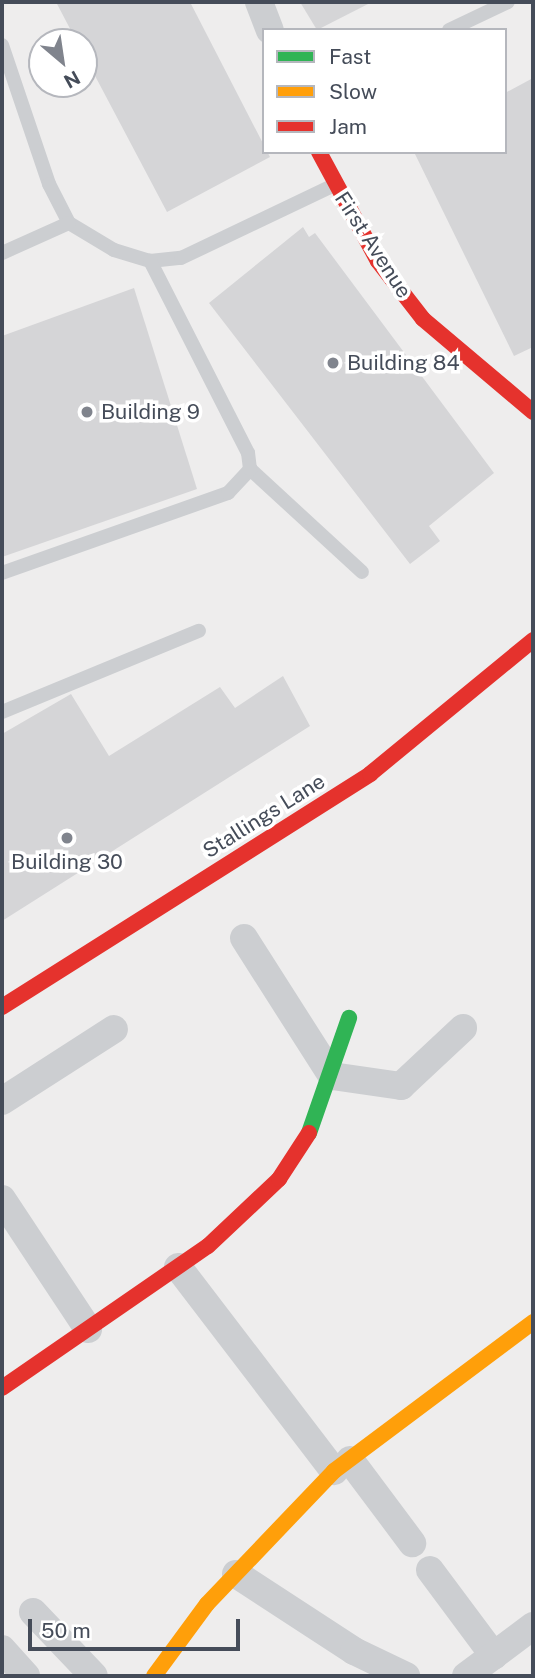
<!DOCTYPE html>
<html>
<head>
<meta charset="utf-8">
<style>
	body { margin:0 }
	#map { position:relative; width:535px; height:1678px; overflow:hidden; background:#eeeded; font-family:"Public Sans",sans-serif }
	div>[style] { position:absolute }
	.building>* { inset:0; background:#d5d5d7 }
	.lane>* { height:14px; margin:-7px; padding:0 7px; transform-origin:7px; border-radius:7px; background:#ccced1 }
	.street>* { height:28px; margin:-14px; padding:0 14px; transform-origin:14px; border-radius:14px; background:#ccced1 }
	.fast>* { height:16px; margin:-8px; padding:0 8px; transform-origin:8px; border-radius:8px; background:#30b455 }
	.slow>* { height:16px; margin:-8px; padding:0 8px; transform-origin:8px; border-radius:8px; background:#ff9f0a }
	.jam>* { height:16px; margin:-8px; padding:0 8px; transform-origin:8px; border-radius:8px; background:#e5322d }
	.dots>* { width:19px; height:19px; translate:-50% -50%; box-sizing:border-box; border:4px solid #fff; border-radius:50% }
	span { translate:-50% -50%; white-space:nowrap; text-align:center; line-height:1.15; -webkit-text-stroke:7px #fff; paint-order:stroke }
	.street-label { font-size:21px; color:#454c59 }
	.poi-label { font-size:21px; color:#454c59 }
	.left { translate:0 -50%; text-align:left }
	.frame { position:absolute; inset:0; border:4px solid #454c59; pointer-events:none }
	.legend { position:absolute; left:262px; top:28px; width:245px; height:126px; box-sizing:border-box; background:#fff; border:2px solid #b5b7bd; margin:0; padding:9px 12px; list-style:none; font-size:21px; color:#454c59 }
	.legend li { display:flex; align-items:center; gap:14px; height:35px }
	.legend b { width:35px; border:2px solid #b5b7bd }
	.north { position:absolute; left:28px; top:28px; width:70px; height:70px; box-sizing:border-box; background:#fff; border:2px solid #b5b7bd; border-radius:50%; rotate:151deg; font-size:19px; font-weight:700; line-height:28px; text-align:center; color:#454c59 }
	.north::after { content:''; display:block; margin:auto; width:24px; height:32px; background:#80848d; clip-path:polygon(50% 0,100% 100%,50% 72%,0 100%) }
	.scale { position:absolute; left:28px; top:1619px; width:212px; height:32px; box-sizing:border-box; border:4px solid #454c59; border-top:0; padding-left:9px; font-size:21px; line-height:24px; white-space:nowrap; color:#454c59; -webkit-text-stroke:5px #fff; paint-order:stroke }
</style>
</head>
<body>
<div id="map">
	<div class="building">
		<div style="clip-path:polygon(56px 2px,190px 2px,270px 157px,167px 212px,84px 55px,84px 42px,77px 42px)"></div>
		<div style="clip-path:polygon(300px 2px,372px 2px,317px 30px)"></div>
		<div style="clip-path:polygon(533px 78px,533px 347px,514px 356px,414px 152px,505px 152px,505px 93px)"></div>
		<div style="clip-path:polygon(303px 227px,309px 237px,315px 233px,494px 473px,429px 526px,440px 541px,410px 564px,209px 303px)"></div>
		<div style="clip-path:polygon(134px 288px,197px 489px,2px 557px,2px 336px)"></div>
		<div style="clip-path:polygon(283px 676px,310px 726px,2px 921px,2px 734px,71px 694px,109px 756px,220px 687px,235px 708px)"></div>
	</div>
	<div class="lane">
		<div style="left:449px;top:30px;width:65px;rotate:-25.4deg"></div>
		<div style="left:2px;top:45px;width:147px;rotate:71.3deg"></div>
		<div style="left:49px;top:184px;width:44px;rotate:62.9deg"></div>
		<div style="left:69px;top:223px;width:52px;rotate:31deg"></div>
		<div style="left:114px;top:250px;width:38px;rotate:17deg"></div>
		<div style="left:150px;top:261px;width:31px;rotate:-6deg"></div>
		<div style="left:181px;top:258px;width:170px;rotate:-25.5deg"></div>
		<div style="left:2px;top:253px;width:73px;rotate:-24.1deg"></div>
		<div style="left:250px;top:469px;width:152px;rotate:42.6deg"></div>
		<div style="left:2px;top:573px;width:240px;rotate:-19.5deg"></div>
		<div style="left:228px;top:493px;width:33px;rotate:-47deg"></div>
		<div style="left:250px;top:469px;width:16px;rotate:-97deg"></div>
		<div style="left:248px;top:453px;width:216px;rotate:-117deg"></div>
		<div style="left:2px;top:712px;width:213px;rotate:-22.4deg"></div>
	</div>
	<div class="street">
		<div style="left:259px;top:2px;width:30px;rotate:69deg"></div>
		<div style="left:244px;top:938px;width:164px;rotate:57.5deg"></div>
		<div style="left:332px;top:1076px;width:70px;rotate:8.2deg"></div>
		<div style="left:401px;top:1086px;width:85px;rotate:-43.1deg"></div>
		<div style="left:2px;top:1101px;width:133px;rotate:-32.7deg"></div>
		<div style="left:2px;top:1199px;width:156px;rotate:56.5deg"></div>
		<div style="left:178px;top:1267px;width:257px;rotate:52.6deg"></div>
		<div style="left:350px;top:1460px;width:104px;rotate:53.2deg"></div>
		<div style="left:430px;top:1570px;width:107px;rotate:53.3deg"></div>
		<div style="left:236px;top:1574px;width:141px;rotate:33.1deg"></div>
		<div style="left:354px;top:1651px;width:58px;rotate:25.7deg"></div>
		<div style="left:33px;top:1612px;width:88px;rotate:46.4deg"></div>
		<div style="left:2px;top:1649px;width:36px;rotate:48deg"></div>
		<div style="left:466px;top:1676px;width:84px;rotate:-36.7deg"></div>
	</div>
	<div class="fast">
		<div style="left:309px;top:1133px;width:122px;rotate:-70.8deg"></div>
	</div>
	<div class="slow">
		<div style="left:154px;top:1676px;width:89px;rotate:-53.6deg"></div>
		<div style="left:207px;top:1604px;width:184px;rotate:-46.3deg"></div>
		<div style="left:334px;top:1471px;width:249px;rotate:-36.8deg"></div>
	</div>
	<div class="jam">
		<div style="left:319px;top:152px;width:124px;rotate:61.6deg"></div>
		<div style="left:378px;top:261px;width:73px;rotate:52.2deg"></div>
		<div style="left:423px;top:319px;width:144px;rotate:40.2deg"></div>
		<div style="left:2px;top:1007px;width:436px;rotate:-32.3deg"></div>
		<div style="left:370px;top:774px;width:211px;rotate:-39.4deg"></div>
		<div style="left:2px;top:1388px;width:250px;rotate:-34.6deg"></div>
		<div style="left:208px;top:1246px;width:98px;rotate:-43.3deg"></div>
		<div style="left:279px;top:1179px;width:55px;rotate:-56.9deg"></div>
	</div>
	<div class="dots">
		<div style="left:333px;top:363px;background:#80848d"></div>
		<div style="left:87px;top:412px;background:#80848d"></div>
		<div style="left:67px;top:838px;background:#80848d"></div>
	</div>
	<div class="street-label">
		<span style="left:373px;top:245px;rotate:57deg">First Avenue</span>
		<span style="left:264px;top:816px;rotate:-32deg">Stallings Lane</span>
	</div>
	<div class="poi-label">
		<span class="left" style="left:347px;top:363px">Building 84</span>
		<span class="left" style="left:101px;top:412px">Building 9</span>
		<span style="left:67px;top:862px">Building 30</span>
	</div>
	<div class="frame"></div>
	<ul class="legend">
	<li><b style="height:9px;background:#30b455"></b>Fast</li>
	<li><b style="height:9px;background:#ff9f0a"></b>Slow</li>
	<li><b style="height:9px;background:#e5322d"></b>Jam</li>
	</ul>
	<div class="north">N</div>
	<div class="scale">50 m</div>
</div>
</body>
</html>
